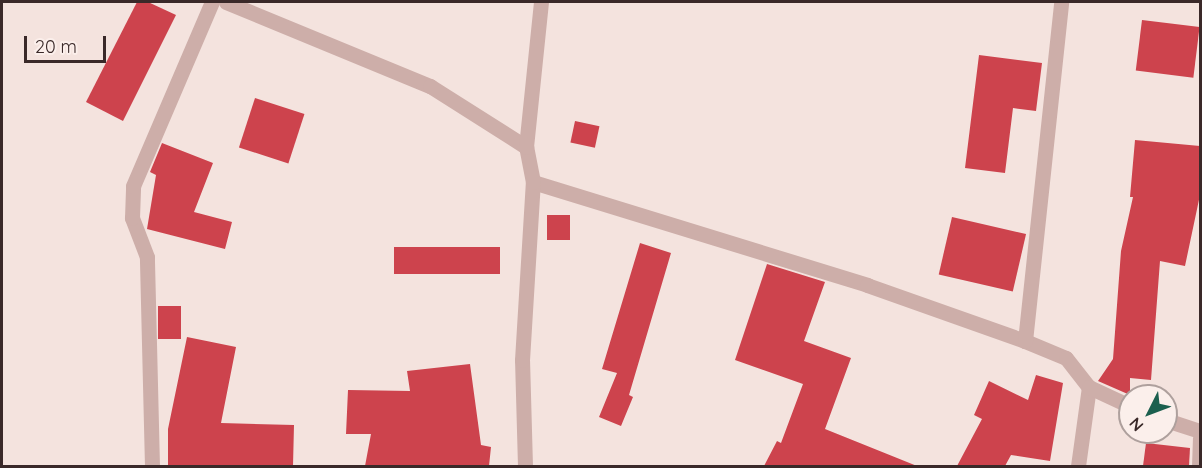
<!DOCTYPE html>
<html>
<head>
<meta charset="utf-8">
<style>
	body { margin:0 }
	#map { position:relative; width:1202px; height:468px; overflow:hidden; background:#f4e3de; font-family:Quicksand,sans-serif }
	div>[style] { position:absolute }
	.building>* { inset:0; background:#cd434d; transform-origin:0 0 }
	.minor>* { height:15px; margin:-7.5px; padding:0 7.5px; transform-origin:7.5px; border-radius:7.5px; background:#cdaea9 }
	span { translate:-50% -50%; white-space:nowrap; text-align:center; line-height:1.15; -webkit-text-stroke:6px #fbefeb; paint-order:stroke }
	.frame { position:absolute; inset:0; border:3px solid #3a2929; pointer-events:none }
	.north { position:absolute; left:1118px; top:384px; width:60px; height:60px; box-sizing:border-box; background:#fbefeb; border:2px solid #aea09d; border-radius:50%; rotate:228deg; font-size:16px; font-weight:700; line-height:24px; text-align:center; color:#3a2929 }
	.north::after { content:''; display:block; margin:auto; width:21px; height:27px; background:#1b5f4e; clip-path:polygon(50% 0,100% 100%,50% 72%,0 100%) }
	.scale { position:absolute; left:24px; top:36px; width:82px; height:27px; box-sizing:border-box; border:3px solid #3a2929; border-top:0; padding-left:8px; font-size:18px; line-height:21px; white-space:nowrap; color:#3a2929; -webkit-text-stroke:4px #fbefeb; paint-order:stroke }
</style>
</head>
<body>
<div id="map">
	<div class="building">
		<div style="clip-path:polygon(137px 2px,148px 2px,176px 15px,123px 121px,86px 102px)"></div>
		<div style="left:1142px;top:20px;width:58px;height:51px;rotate:7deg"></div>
		<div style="clip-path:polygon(979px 55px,1042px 63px,1036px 111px,1013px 108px,1005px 173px,965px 168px)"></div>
		<div style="left:255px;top:98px;width:52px;height:52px;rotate:18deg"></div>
		<div style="left:575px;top:121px;width:25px;height:22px;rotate:12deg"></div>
		<div style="clip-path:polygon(1135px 140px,1200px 146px,1200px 195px,1185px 266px,1160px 261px,1151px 380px,1130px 378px,1130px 395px,1098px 381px,1113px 359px,1121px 251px,1133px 197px,1130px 197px)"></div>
		<div style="clip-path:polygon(162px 143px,213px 163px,194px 212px,232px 222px,225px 249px,147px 229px,156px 175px,150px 172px)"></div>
		<div style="left:547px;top:215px;width:23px;height:25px"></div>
		<div style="left:952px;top:217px;width:76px;height:59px;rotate:13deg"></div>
		<div style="clip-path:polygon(640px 243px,671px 253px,629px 395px,633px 397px,621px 426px,599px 417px,617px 373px,602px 369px)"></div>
		<div style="left:394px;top:247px;width:106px;height:27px"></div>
		<div style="clip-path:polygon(767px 264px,825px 282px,804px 341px,851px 358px,825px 429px,917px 466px,764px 466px,777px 441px,781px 443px,803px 384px,735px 360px)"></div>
		<div style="left:158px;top:306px;width:23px;height:33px"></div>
		<div style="clip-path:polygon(187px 337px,236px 347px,221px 423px,294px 425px,293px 466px,168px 466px,168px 429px)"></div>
		<div style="clip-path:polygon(470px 364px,481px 445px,491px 447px,489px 466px,365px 466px,371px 434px,346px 434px,348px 390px,410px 391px,407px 371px)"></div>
		<div style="clip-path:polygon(1036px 375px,1063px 383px,1050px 461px,1011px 455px,1005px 466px,957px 466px,982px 419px,974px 415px,989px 381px,1028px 400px)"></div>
		<div style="clip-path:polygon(1146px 443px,1190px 448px,1189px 466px,1143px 466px)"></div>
	</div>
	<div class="minor">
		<div style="left:226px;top:2px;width:221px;rotate:22.4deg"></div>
		<div style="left:430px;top:86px;width:114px;rotate:32.4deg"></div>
		<div style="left:533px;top:182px;width:350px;rotate:17.1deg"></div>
		<div style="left:867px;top:285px;width:168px;rotate:19.5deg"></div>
		<div style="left:1025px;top:341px;width:44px;rotate:22.5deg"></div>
		<div style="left:1066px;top:358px;width:37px;rotate:52deg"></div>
		<div style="left:1025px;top:341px;width:341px;rotate:-83.9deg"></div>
		<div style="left:1166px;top:420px;width:36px;rotate:18deg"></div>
		<div style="left:152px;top:466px;width:209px;rotate:-91.4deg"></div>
		<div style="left:147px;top:257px;width:42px;rotate:-111deg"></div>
		<div style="left:132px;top:218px;width:32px;rotate:-88deg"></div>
		<div style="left:133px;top:186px;width:200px;rotate:-66.8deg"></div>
		<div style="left:525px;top:466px;width:106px;rotate:-91.6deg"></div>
		<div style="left:522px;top:360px;width:178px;rotate:-86.5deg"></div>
		<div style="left:533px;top:182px;width:36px;rotate:-101deg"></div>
		<div style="left:526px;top:147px;width:146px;rotate:-84.1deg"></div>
		<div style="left:1078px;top:466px;width:80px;rotate:-82.1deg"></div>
		<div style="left:1089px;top:387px;width:45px;rotate:24.9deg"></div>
		<div style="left:1199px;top:466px;width:28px;rotate:-88deg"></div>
	</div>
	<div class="frame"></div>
	<div class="north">N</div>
	<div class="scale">20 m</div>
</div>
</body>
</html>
